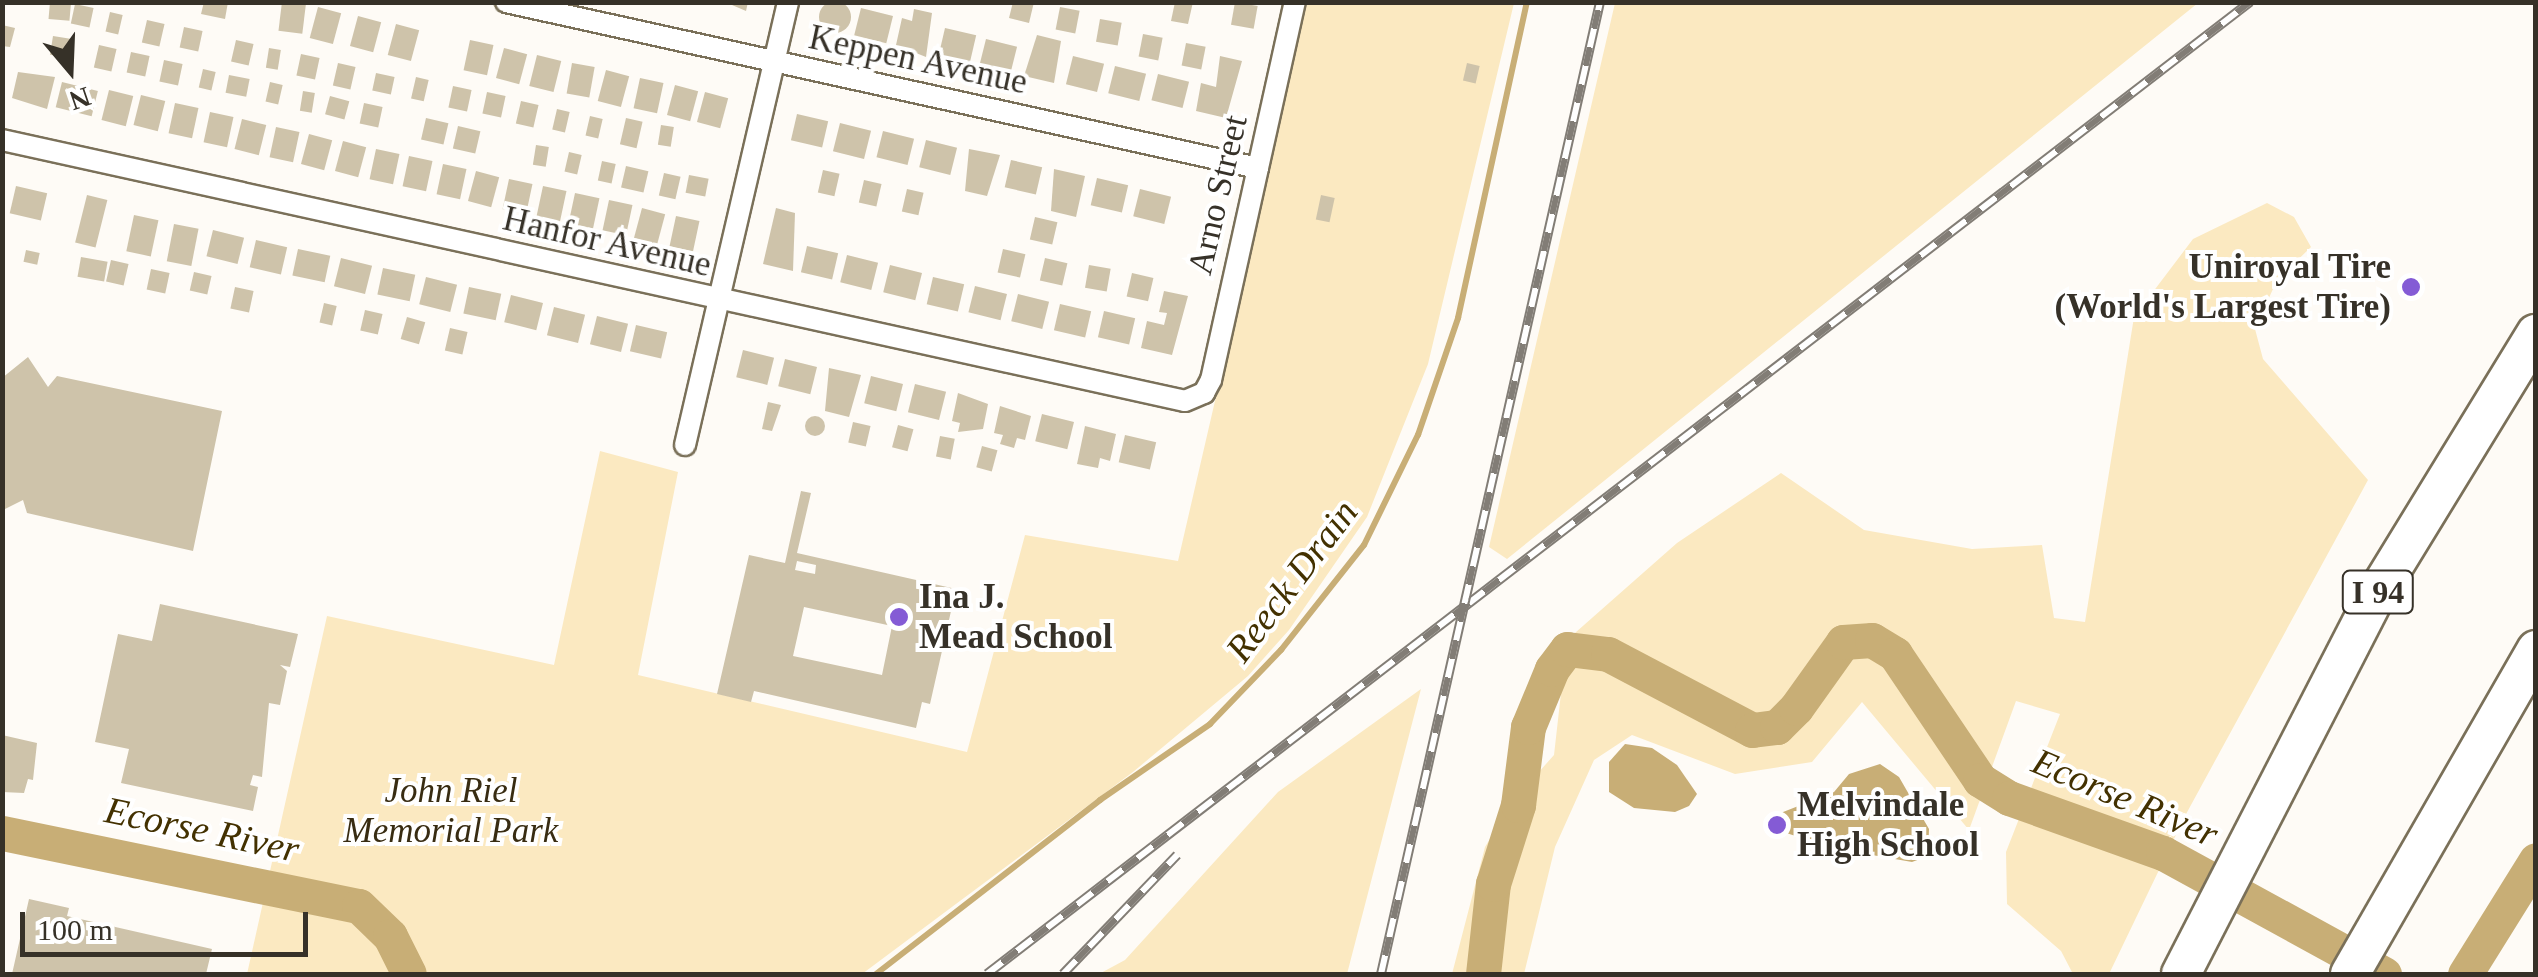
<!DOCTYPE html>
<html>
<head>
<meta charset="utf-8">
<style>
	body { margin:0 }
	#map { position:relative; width:2538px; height:977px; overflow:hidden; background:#fefbf6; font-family:"Times New Roman",serif }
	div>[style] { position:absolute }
	.green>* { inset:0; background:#fbe9c1 }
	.water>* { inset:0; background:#c8ae76 }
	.stream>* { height:6px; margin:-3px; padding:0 3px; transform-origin:3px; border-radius:3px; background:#c8ae76 }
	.river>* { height:35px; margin:-17.5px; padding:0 17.5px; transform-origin:17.5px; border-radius:17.5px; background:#c8ae76 }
	.building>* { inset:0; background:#cec3aa; transform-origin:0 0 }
	.round { border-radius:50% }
	.roads { filter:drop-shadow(2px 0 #7a7059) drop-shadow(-2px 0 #7a7059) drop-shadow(0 2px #7a7059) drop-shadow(0 -2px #7a7059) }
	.street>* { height:20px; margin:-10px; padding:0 10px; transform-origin:10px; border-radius:10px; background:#fff }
	.highway>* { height:38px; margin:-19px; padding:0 19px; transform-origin:19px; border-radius:19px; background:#fff }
	.rail>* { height:10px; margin-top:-5px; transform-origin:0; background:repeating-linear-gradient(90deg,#fff 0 19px,#827d76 0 38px); box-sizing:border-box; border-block:2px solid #827d76 }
	.dots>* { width:28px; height:28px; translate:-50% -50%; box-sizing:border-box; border:5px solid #fff; border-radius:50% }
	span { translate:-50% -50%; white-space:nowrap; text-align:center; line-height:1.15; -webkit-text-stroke:8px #fff; paint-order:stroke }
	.shield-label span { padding:2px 8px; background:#fff; border:2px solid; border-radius:8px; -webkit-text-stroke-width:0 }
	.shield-label { font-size:32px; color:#363128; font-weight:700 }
	.street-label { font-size:35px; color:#363128 }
	.poi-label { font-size:35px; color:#363128; font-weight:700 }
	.right { translate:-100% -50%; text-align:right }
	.left { translate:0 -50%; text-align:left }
	.park-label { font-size:35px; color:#382c12; font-style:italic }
	.water-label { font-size:38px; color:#433101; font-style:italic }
	.frame { position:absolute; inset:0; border:5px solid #363128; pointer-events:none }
	.north { position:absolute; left:20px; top:20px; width:100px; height:100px; -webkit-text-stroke:8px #fff; paint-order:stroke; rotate:161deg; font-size:28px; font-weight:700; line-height:40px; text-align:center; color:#363128 }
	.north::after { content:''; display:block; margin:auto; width:35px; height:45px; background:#363128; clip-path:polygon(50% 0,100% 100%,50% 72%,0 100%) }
	.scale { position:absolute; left:20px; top:912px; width:288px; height:45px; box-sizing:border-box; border:5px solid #363128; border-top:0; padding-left:12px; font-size:30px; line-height:35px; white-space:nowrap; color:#363128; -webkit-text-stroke:8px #fff; paint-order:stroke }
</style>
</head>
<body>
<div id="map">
	<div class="green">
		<div style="clip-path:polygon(1307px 3px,1514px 3px,1428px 364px,1367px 517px,1289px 630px,1248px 676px,1133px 772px,862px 974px,247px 974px,327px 616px,554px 665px,600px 451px,678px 472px,638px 675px,967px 752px,1025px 535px,1178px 561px)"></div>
		<div style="clip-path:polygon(1615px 3px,1615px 2px,2198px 3px,1507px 559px,1489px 547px)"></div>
		<div style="clip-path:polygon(2267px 203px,2294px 217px,2311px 247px,2277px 280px,2255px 329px,2263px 359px,2368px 480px,2185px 816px,2109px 974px,2073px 974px,2061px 951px,2007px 904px,2006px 852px,2060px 714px,2016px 701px,1969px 830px,1862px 702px,1812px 762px,1735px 774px,1632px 735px,1594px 760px,1555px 847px,1524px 974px,1452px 974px,1485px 847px,1513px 801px,1554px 755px,1567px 640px,1677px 543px,1781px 473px,1864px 530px,1972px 549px,2042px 545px,2054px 618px,2085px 622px,2134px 317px,2193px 239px)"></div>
		<div style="clip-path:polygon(1421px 689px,1347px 974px,1099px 974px,1125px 960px,1278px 792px)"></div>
	</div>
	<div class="water">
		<div style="clip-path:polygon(1625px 744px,1652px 748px,1677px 765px,1697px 794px,1689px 806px,1675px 812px,1634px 808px,1609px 792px,1609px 762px)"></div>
		<div style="clip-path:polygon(1880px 764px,1899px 777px,1929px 829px,1928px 856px,1912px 862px,1832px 848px,1774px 829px,1778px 814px,1834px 792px,1849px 774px)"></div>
	</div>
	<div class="stream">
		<div style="left:876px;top:974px;width:284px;rotate:-37.8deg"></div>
		<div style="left:1100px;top:800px;width:134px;rotate:-34.6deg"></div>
		<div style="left:1210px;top:724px;width:103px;rotate:-46.2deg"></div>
		<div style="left:1281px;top:650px;width:134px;rotate:-51.7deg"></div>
		<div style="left:1364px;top:545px;width:123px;rotate:-63.9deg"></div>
		<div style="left:1418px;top:435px;width:124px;rotate:-71.1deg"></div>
		<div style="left:1458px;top:318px;width:323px;rotate:-77.7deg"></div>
	</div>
	<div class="river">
		<div style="left:2px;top:833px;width:364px;rotate:11.6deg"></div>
		<div style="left:359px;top:906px;width:43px;rotate:44.1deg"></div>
		<div style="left:390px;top:936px;width:42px;rotate:63.4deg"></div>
		<div style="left:1483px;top:974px;width:91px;rotate:-83.7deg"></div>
		<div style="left:1493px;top:884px;width:83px;rotate:-72.4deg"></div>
		<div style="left:1518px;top:805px;width:79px;rotate:-82.7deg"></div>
		<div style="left:1528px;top:727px;width:63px;rotate:-67.5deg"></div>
		<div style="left:1552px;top:669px;width:25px;rotate:-53deg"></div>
		<div style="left:1567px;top:649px;width:41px;rotate:7deg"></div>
		<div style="left:1608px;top:654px;width:163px;rotate:27.8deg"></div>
		<div style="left:1752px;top:730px;width:25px;rotate:-7deg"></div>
		<div style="left:1777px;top:727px;width:27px;rotate:-45deg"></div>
		<div style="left:1796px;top:708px;width:81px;rotate:-54.5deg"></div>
		<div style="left:1843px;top:642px;width:29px;rotate:-4deg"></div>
		<div style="left:1872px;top:640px;width:27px;rotate:31deg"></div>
		<div style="left:1895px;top:654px;width:152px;rotate:56deg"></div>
		<div style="left:1980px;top:780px;width:34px;rotate:32deg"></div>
		<div style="left:2009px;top:798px;width:164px;rotate:19.7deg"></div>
		<div style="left:2163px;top:853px;width:252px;rotate:28.7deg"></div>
		<div style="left:2465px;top:974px;width:134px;rotate:-58.1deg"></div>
	</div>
	<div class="building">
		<div class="round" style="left:819px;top:1px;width:32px;height:32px"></div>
		<div style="left:50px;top:2px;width:21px;height:17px;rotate:5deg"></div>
		<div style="clip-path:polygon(204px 2px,228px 2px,225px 19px,201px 14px)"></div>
		<div style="left:282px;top:2px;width:24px;height:29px;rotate:7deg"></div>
		<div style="clip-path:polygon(725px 2px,748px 2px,746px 11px)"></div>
		<div style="clip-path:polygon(1013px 2px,1034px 2px,1029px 23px,1009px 18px)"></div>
		<div style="clip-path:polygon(1175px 2px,1193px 2px,1188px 24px,1171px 21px)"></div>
		<div style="left:1235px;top:2px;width:23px;height:23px;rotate:10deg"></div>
		<div style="left:75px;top:4px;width:19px;height:20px;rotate:12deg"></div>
		<div style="left:318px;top:7px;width:24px;height:32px;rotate:15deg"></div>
		<div style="left:1060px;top:7px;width:20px;height:23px;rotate:11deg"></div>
		<div style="left:861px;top:8px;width:33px;height:28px;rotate:14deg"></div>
		<div style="clip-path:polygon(914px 9px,932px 13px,926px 57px,896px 45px,902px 18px,912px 21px)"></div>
		<div style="left:110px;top:12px;width:13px;height:20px;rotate:13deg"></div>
		<div style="left:358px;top:16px;width:24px;height:31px;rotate:15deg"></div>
		<div style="left:1100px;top:19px;width:22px;height:23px;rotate:10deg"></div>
		<div style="left:147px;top:20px;width:18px;height:23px;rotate:13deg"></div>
		<div style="left:396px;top:24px;width:24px;height:32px;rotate:15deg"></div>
		<div style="clip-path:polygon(2px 25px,15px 28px,10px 47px,2px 46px)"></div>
		<div style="left:184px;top:27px;width:19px;height:21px;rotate:12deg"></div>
		<div style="left:945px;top:28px;width:32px;height:28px;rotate:13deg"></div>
		<div style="left:1143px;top:34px;width:20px;height:23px;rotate:11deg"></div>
		<div style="clip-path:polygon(1037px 35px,1061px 41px,1054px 83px,1024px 76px)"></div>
		<div style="left:53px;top:36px;width:19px;height:19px;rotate:9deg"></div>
		<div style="left:986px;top:39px;width:32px;height:28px;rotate:14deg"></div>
		<div style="left:236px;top:40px;width:18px;height:22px;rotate:13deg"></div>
		<div style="left:470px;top:40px;width:24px;height:31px;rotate:12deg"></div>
		<div style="left:1186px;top:43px;width:20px;height:23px;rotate:11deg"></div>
		<div style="left:99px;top:45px;width:18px;height:23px;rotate:13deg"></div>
		<div style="left:269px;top:48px;width:12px;height:20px;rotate:9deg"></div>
		<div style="left:504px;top:48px;width:24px;height:31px;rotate:15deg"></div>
		<div style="left:131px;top:52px;width:19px;height:21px;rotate:12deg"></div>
		<div style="left:301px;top:54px;width:19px;height:22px;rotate:12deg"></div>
		<div style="left:537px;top:55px;width:25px;height:32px;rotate:14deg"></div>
		<div style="left:1073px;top:56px;width:32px;height:29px;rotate:14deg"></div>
		<div style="clip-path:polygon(1220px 56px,1242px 61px,1226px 118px,1196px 111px,1201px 83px,1216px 87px)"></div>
		<div style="left:164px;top:60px;width:19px;height:22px;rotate:12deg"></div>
		<div style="left:338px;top:63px;width:18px;height:23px;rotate:13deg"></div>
		<div style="left:572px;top:63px;width:23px;height:31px;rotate:10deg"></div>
		<div style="left:1467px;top:63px;width:13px;height:18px;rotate:13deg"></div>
		<div style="left:1115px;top:66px;width:32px;height:28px;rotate:14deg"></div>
		<div style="left:203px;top:69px;width:13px;height:19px;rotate:13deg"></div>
		<div style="left:606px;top:70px;width:24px;height:32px;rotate:15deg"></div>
		<div style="clip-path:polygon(18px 72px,55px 77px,47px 109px,12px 98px)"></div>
		<div style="left:376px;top:73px;width:19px;height:18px;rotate:12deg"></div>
		<div style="left:1158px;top:74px;width:32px;height:27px;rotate:14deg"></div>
		<div style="left:229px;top:75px;width:21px;height:18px;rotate:11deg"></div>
		<div style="left:416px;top:77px;width:13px;height:22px;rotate:13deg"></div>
		<div style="left:640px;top:78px;width:24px;height:31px;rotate:12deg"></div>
		<div style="left:62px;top:82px;width:37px;height:26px;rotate:14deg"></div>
		<div style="left:270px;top:82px;width:13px;height:20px;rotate:13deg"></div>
		<div style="left:675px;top:85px;width:24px;height:31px;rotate:15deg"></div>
		<div style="left:453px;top:86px;width:19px;height:22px;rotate:12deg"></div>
		<div style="left:109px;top:90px;width:25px;height:31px;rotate:14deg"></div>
		<div style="left:303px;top:91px;width:12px;height:20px;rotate:9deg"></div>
		<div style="left:487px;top:92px;width:19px;height:22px;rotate:12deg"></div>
		<div style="left:705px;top:92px;width:24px;height:31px;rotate:15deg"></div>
		<div style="left:141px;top:95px;width:25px;height:31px;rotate:14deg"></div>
		<div style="left:330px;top:96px;width:20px;height:19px;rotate:15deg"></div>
		<div style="left:521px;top:101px;width:18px;height:23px;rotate:13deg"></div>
		<div style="left:175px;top:103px;width:24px;height:31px;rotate:12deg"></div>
		<div style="left:364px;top:103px;width:19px;height:21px;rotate:12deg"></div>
		<div style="left:557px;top:109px;width:13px;height:21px;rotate:13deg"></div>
		<div style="left:210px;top:112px;width:24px;height:31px;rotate:12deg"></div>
		<div style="left:797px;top:114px;width:32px;height:27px;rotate:13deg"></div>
		<div style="left:590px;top:116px;width:13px;height:20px;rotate:13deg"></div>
		<div style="left:426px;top:118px;width:23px;height:22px;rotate:13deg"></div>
		<div style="left:626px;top:118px;width:17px;height:27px;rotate:13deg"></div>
		<div style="left:242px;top:119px;width:25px;height:31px;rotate:14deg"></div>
		<div style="left:840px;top:123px;width:32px;height:29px;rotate:14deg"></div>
		<div style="left:661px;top:125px;width:13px;height:20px;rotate:9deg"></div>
		<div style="left:458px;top:126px;width:23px;height:23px;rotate:13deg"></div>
		<div style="left:276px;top:127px;width:24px;height:31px;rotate:12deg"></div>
		<div style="left:883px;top:131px;width:32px;height:27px;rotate:14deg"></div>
		<div style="left:309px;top:134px;width:24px;height:31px;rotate:15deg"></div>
		<div style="left:926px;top:140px;width:32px;height:28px;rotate:14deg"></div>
		<div style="left:343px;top:141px;width:24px;height:31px;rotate:15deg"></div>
		<div style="left:536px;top:145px;width:13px;height:20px;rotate:9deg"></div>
		<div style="left:376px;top:149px;width:24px;height:31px;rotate:12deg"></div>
		<div style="clip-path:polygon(969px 149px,1000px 155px,987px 196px,965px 191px)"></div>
		<div style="left:569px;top:152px;width:13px;height:20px;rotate:13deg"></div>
		<div style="left:409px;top:156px;width:24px;height:31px;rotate:12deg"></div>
		<div style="left:1011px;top:160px;width:32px;height:28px;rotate:13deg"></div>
		<div style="left:602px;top:161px;width:14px;height:20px;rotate:12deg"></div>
		<div style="left:443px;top:164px;width:24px;height:31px;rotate:12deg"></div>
		<div style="left:626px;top:166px;width:23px;height:22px;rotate:13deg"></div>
		<div style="clip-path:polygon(1054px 169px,1085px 176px,1076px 217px,1051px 211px)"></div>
		<div style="left:823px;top:170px;width:17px;height:23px;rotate:13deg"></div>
		<div style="left:476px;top:171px;width:24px;height:31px;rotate:15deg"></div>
		<div style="left:664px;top:173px;width:17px;height:23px;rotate:13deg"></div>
		<div style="left:689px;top:175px;width:20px;height:18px;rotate:11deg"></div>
		<div style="left:1097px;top:178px;width:32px;height:28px;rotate:13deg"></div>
		<div style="left:509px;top:179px;width:24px;height:31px;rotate:12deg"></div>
		<div style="left:864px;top:180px;width:18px;height:23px;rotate:13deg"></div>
		<div style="left:16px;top:186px;width:32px;height:28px;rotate:13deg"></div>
		<div style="left:543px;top:186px;width:24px;height:31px;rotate:12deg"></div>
		<div style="left:907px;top:189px;width:17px;height:23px;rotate:13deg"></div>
		<div style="left:1140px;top:189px;width:32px;height:28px;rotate:14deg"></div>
		<div style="left:575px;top:193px;width:25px;height:31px;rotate:12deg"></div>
		<div style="left:87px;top:195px;width:21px;height:49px;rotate:14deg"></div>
		<div style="left:1321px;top:195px;width:14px;height:25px;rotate:12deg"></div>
		<div style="left:609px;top:200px;width:24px;height:31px;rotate:12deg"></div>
		<div style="left:642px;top:208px;width:24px;height:31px;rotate:15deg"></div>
		<div style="clip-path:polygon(776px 208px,795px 213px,793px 271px,763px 264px)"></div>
		<div style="left:134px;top:215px;width:25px;height:37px;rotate:12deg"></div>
		<div style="left:676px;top:216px;width:24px;height:31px;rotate:12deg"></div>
		<div style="left:1035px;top:217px;width:23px;height:23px;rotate:13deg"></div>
		<div style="left:174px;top:224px;width:25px;height:38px;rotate:11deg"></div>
		<div style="left:213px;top:230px;width:32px;height:27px;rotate:14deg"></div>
		<div style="left:256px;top:240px;width:32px;height:28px;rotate:13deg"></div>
		<div style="left:807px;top:246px;width:32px;height:27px;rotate:13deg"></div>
		<div style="left:298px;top:249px;width:33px;height:27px;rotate:12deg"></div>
		<div style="left:1003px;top:249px;width:23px;height:24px;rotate:13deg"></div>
		<div style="left:26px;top:250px;width:14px;height:12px;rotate:12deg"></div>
		<div style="left:847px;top:255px;width:32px;height:28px;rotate:14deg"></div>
		<div style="left:81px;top:257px;width:27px;height:20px;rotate:10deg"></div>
		<div style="left:341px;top:258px;width:32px;height:29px;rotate:14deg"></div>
		<div style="left:1045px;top:258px;width:23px;height:23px;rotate:13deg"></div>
		<div style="left:111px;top:260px;width:18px;height:22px;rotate:13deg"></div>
		<div style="left:890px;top:265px;width:33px;height:28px;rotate:14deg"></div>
		<div style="left:1089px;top:265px;width:22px;height:23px;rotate:10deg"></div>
		<div style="left:383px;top:268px;width:33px;height:27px;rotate:12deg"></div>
		<div style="left:151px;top:269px;width:19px;height:21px;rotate:12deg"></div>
		<div style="left:194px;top:272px;width:18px;height:19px;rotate:13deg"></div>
		<div style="left:1132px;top:273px;width:22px;height:24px;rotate:13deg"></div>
		<div style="left:426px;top:277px;width:32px;height:28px;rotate:14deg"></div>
		<div style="left:933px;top:277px;width:32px;height:28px;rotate:13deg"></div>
		<div style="left:975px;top:286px;width:33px;height:27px;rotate:14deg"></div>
		<div style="left:235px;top:287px;width:19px;height:22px;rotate:12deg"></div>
		<div style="left:469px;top:287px;width:33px;height:27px;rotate:12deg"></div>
		<div style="clip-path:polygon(1164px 291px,1188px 296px,1172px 355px,1141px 348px,1147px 321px,1164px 325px,1167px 313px,1159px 312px)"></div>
		<div style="left:1018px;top:294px;width:32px;height:28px;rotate:14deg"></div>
		<div style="left:511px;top:295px;width:33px;height:28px;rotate:14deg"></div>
		<div style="left:324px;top:303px;width:13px;height:20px;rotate:13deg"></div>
		<div style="left:1060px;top:304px;width:32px;height:27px;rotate:13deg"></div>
		<div style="left:554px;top:307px;width:32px;height:29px;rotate:14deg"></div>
		<div style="left:365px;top:310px;width:18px;height:21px;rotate:13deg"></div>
		<div style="left:1104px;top:311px;width:32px;height:27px;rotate:13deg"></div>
		<div style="left:597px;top:316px;width:32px;height:29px;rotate:14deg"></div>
		<div style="left:407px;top:317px;width:19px;height:23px;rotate:16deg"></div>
		<div style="left:636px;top:325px;width:32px;height:27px;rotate:13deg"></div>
		<div style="left:450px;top:328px;width:18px;height:23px;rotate:13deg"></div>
		<div style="left:743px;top:350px;width:32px;height:28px;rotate:14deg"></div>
		<div style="clip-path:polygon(28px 357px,48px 387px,57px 376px,222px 411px,193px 551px,27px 513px,23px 500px,5px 509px,2px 378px)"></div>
		<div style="left:785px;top:359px;width:33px;height:28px;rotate:14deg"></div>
		<div style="clip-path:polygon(829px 368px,861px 375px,849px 417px,825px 411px)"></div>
		<div style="left:871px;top:376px;width:33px;height:28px;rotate:14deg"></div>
		<div style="left:915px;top:384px;width:32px;height:29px;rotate:14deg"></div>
		<div style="clip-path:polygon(958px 393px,988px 404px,983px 429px,958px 432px,960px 423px,952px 421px)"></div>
		<div style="clip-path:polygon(768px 402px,781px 405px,772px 431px,762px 429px)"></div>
		<div style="clip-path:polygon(1000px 406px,1031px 416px,1025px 440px,1017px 438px,1014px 448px,1000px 444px,1003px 435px,994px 433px)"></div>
		<div style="left:1042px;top:414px;width:33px;height:28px;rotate:14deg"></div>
		<div class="round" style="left:805px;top:416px;width:20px;height:20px"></div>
		<div style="left:853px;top:422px;width:18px;height:21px;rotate:13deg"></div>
		<div style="left:898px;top:425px;width:16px;height:23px;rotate:15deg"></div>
		<div style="clip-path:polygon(1085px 426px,1116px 434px,1110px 461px,1100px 458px,1098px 468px,1077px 464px)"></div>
		<div style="left:1125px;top:435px;width:32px;height:28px;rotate:13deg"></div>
		<div style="left:940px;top:436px;width:15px;height:21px;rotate:11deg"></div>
		<div style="left:982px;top:446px;width:16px;height:22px;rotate:15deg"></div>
		<div style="clip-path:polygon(evenodd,801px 491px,811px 493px,797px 553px,956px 589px,930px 704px,922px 702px,916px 728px,754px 691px,751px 702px,717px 694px,749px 555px,785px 563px,801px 491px,797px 561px,816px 565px,815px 574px,795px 570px,797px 561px,801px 491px,804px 607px,892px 626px,882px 675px,793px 656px,804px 607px)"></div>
		<div style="clip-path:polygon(160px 604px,298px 634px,290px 667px,280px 665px,287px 671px,280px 705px,269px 703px,262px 777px,253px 775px,250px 785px,258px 787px,253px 811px,121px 783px,129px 749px,95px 742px,118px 634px,152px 641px)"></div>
		<div style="clip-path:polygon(2px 735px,37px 743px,33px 780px,28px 779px,24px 793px,2px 792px)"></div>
		<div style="clip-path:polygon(29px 899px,69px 908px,67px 916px,212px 949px,206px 974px,12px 974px)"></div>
	</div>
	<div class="roads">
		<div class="street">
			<div style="left:506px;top:2px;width:770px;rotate:12.45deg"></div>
			<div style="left:2px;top:140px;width:1211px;rotate:12.44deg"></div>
			<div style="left:1185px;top:401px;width:21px;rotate:-23deg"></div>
			<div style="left:1204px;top:393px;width:15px;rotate:-62deg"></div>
			<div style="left:1211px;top:380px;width:387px;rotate:-77.5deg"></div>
			<div style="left:685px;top:445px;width:455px;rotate:-76.9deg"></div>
		</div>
		<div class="highway">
			<div style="left:2181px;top:974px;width:423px;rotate:-62.8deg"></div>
			<div style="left:2374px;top:598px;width:310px;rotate:-58.5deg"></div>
			<div style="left:2350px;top:974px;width:374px;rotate:-60.1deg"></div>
		</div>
	</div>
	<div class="rail">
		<div style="left:987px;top:974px;width:1594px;rotate:-37.58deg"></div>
		<div style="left:1063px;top:974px;width:165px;rotate:-46.2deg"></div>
		<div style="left:1381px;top:974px;width:996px;rotate:-77.3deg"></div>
	</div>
	<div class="dots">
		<div style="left:2411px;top:287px;background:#845bd5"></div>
		<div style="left:899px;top:617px;background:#845bd5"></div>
		<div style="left:1777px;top:825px;background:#845bd5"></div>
	</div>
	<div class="shield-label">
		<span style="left:2378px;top:592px">I 94</span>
	</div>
	<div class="street-label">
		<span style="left:918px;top:60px;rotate:12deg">Keppen Avenue</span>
		<span style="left:1218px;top:195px;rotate:-77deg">Arno Street</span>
		<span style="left:607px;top:242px;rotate:13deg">Hanfor Avenue</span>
	</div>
	<div class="poi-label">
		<span class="right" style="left:2391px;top:287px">Uniroyal Tire<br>(World's Largest Tire)</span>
		<span class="left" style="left:919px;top:617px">Ina J.<br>Mead School</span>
		<span class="left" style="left:1797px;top:825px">Melvindale<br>High School</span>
	</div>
	<div class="park-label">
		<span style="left:451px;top:811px">John Riel<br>Memorial Park</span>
	</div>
	<div class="water-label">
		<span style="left:1292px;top:581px;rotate:-53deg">Reeck Drain</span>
		<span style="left:2125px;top:798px;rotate:23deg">Ecorse River</span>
		<span style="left:202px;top:830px;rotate:12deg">Ecorse River</span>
	</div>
	<div class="frame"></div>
	<div class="north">N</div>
	<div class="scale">100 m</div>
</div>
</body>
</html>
